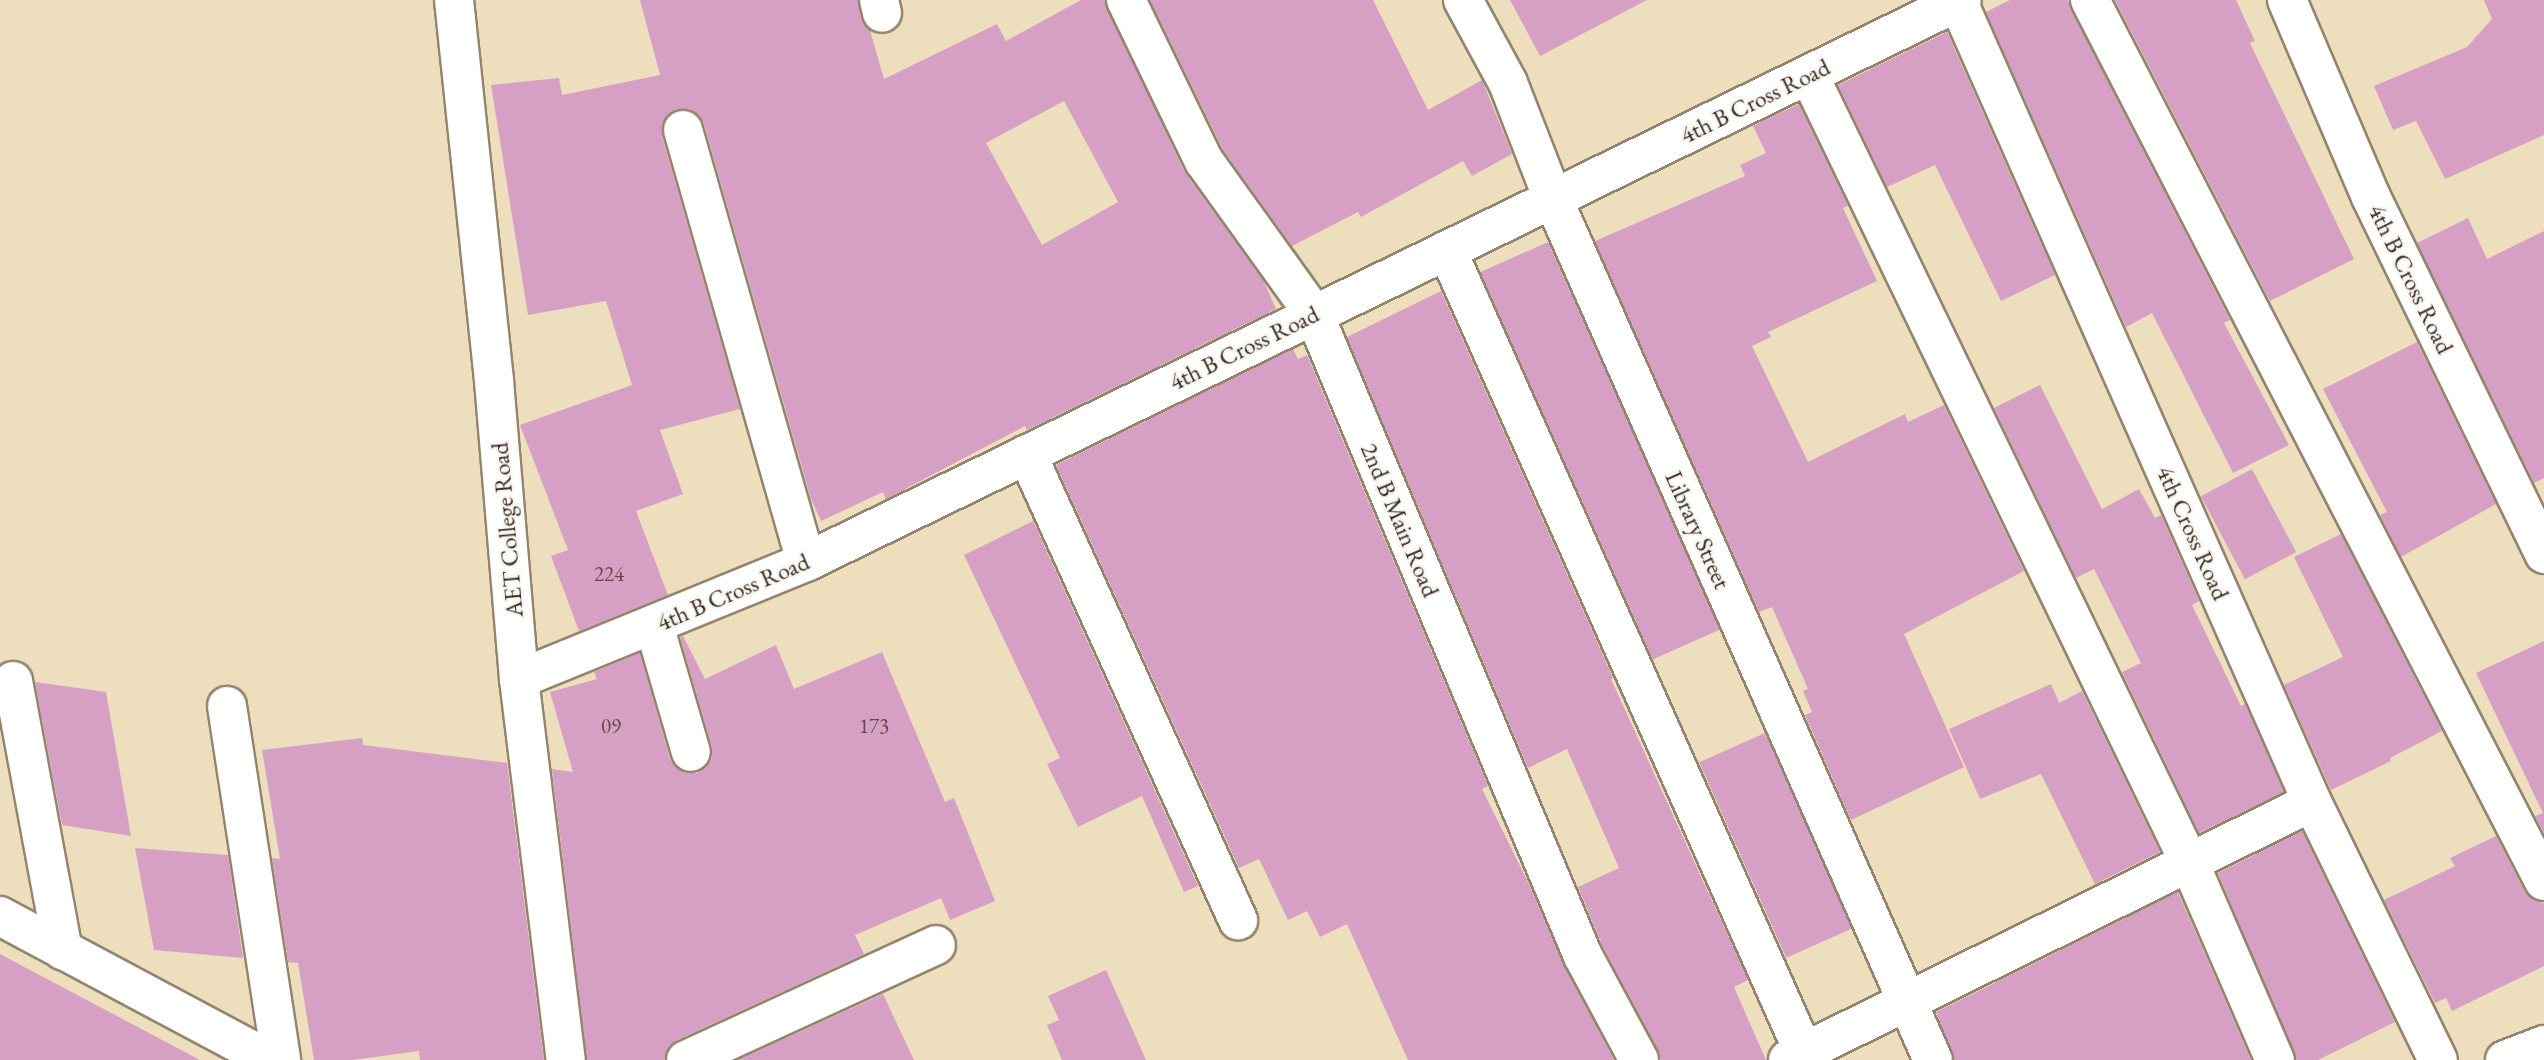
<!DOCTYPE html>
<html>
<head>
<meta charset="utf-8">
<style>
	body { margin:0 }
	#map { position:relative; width:2544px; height:1060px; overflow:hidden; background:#eddfbd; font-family:"EB Garamond",serif }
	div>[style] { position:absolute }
	.building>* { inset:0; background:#d6a0c5; transform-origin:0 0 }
	.roads { filter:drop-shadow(2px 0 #94846e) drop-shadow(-2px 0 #94846e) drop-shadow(0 2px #94846e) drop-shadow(0 -2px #94846e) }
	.minor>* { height:38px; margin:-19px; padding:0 19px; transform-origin:19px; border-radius:19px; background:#fff }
	.secondary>* { height:38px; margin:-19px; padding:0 19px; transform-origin:19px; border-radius:19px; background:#fff }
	span { translate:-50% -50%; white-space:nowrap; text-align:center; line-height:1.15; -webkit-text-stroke:5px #f6f6f2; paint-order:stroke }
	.number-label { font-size:21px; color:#624848 }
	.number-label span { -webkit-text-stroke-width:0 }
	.street-label { font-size:24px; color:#3b2a1e }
</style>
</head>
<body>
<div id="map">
	<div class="building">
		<div style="clip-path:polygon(evenodd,640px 0,858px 0,861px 18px,870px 30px,884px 79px,997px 24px,1006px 41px,1081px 0,1104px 0,1184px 171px,1264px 282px,1276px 309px,1027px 430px,1025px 426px,886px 499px,883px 492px,821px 521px,811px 499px,704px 124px,699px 115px,689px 109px,676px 109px,668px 114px,662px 124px,662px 136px,740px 409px,660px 430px,683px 494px,636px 511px,668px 595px,579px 631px,551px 556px,568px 550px,520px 425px,632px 385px,606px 301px,528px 315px,491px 85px,559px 78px,562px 95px,660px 75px,640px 0,1064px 101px,1118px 202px,1042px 245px,986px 143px,1064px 101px)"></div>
		<div style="clip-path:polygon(1150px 0,1373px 0,1428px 110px,1482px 80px,1512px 154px,1472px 176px,1463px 161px,1361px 217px,1358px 212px,1292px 246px,1223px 150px)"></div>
		<div style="clip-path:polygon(1510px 0,1647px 0,1540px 56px)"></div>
		<div style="clip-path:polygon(2010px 0,2068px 0,2071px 10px,2230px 320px,2224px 323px,2289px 445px,2233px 473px,2152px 313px,2126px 327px,1986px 12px)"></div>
		<div style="clip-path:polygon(2115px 0,2236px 0,2255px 41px,2250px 43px,2354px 259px,2270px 301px)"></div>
		<div style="clip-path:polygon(2484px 0,2544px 0,2544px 135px,2445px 179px,2416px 121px,2393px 130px,2374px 86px,2467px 47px,2492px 19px)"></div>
		<div style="clip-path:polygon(1947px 32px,2055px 275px,2001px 301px,1935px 165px,1887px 187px,1838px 85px)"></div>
		<div style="clip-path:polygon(1799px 104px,1848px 206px,1843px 208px,1877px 281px,1768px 332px,1771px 337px,1752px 346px,1808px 462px,1905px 414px,1908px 422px,1944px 405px,2024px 571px,1904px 634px,1964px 767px,1851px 820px,1805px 715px,1812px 712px,1803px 691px,1808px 689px,1772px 607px,1759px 612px,1595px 241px,1745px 176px,1740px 165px,1766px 153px,1753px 126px)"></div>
		<div style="clip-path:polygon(2468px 218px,2487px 259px,2544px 231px,2544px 478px,2534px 483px,2417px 243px)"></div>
		<div style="left:1548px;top:242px;width:424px;height:74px;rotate:66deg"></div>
		<div style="clip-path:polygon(1441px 291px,1613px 678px,1611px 679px,1748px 980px,1734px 987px,1766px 1060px,1661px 1060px,1658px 1050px,1603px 947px,1578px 887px,1619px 868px,1567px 749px,1528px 768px,1347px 337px)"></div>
		<div style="clip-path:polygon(2417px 342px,2496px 504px,2401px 557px,2380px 515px,2387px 512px,2323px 389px)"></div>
		<div style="clip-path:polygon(1293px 349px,1298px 359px,1307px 355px,1488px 786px,1482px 789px,1529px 884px,1564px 966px,1614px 1060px,1408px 1060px,1347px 924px,1320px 937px,1307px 911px,1288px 920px,1259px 859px,1239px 868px,1056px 465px)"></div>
		<div style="clip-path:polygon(2040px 385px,2102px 509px,2139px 489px,2155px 518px,2161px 515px,2199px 601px,2192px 605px,2241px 706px,2245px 704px,2284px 792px,2199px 833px,2122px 672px,2141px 663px,2094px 569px,2076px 578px,1994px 408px)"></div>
		<div style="left:2252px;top:469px;width:94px;height:58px;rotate:62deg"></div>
		<div style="clip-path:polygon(1033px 521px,1198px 886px,1184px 892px,1142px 796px,1078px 827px,1047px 764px,1060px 758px,964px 555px)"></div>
		<div style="clip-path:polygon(2341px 534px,2442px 731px,2390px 758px,2391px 761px,2331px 790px,2284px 685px,2343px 657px,2294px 557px)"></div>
		<div style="clip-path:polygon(683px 636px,705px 679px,776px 645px,794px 689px,882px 652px,945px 802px,954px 798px,995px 901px,950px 920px,941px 898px,855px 935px,864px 954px,677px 1040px,668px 1048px,664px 1060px,587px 1060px,552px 769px,573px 772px,550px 692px,597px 679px,594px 672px,640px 653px,670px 759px,675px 767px,685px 773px,698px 773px,707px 767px,712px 758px,712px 747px,680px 637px)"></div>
		<div style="clip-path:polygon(2544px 641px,2544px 833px,2535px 816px,2543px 813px,2476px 673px)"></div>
		<div style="clip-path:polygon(35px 682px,106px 692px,131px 836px,62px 825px)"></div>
		<div style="clip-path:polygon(2051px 684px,2059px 703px,2082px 691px,2160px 852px,2095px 884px,2041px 774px,1980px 799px,1949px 729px)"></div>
		<div style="left:1765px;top:733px;width:214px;height:72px;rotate:66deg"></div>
		<div style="clip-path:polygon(362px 738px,363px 745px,507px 763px,544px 1060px,420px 1060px,419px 1051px,352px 1060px,314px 1060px,298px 963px,288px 962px,272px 858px,280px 859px,262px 750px)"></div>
		<div style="clip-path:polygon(2302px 831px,2395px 1022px,2318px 1060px,2296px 1060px,2218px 873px)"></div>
		<div style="clip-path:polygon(2496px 836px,2525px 892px,2533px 900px,2544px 903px,2544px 966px,2452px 1011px,2446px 998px,2435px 1003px,2384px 900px,2455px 866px,2450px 858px)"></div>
		<div style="clip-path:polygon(135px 848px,228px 855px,243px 958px,154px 950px)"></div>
		<div style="clip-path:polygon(2178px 892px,2251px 1060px,1954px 1060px,1936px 1012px)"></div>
		<div style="clip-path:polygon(0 954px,200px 1060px,0 1060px)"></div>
		<div style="clip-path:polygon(1106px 970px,1146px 1060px,1062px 1060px,1047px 1025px,1059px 1020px,1048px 996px)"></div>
		<div style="clip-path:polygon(883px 994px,914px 1060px,738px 1060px)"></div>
	</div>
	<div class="roads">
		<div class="minor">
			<div style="left:454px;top:0;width:383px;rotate:84deg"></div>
			<div style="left:494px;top:381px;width:299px;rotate:85.2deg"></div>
			<div style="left:519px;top:679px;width:384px;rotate:83deg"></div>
			<div style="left:879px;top:0;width:13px;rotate:77deg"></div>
			<div style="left:1126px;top:0;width:179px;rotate:64.2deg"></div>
			<div style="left:1204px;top:161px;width:188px;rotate:54.3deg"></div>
			<div style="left:1314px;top:314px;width:696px;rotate:67.27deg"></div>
			<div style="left:1583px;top:956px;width:118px;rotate:61.7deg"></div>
			<div style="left:1463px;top:0;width:94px;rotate:61.5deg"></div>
			<div style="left:1508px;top:83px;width:124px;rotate:68.8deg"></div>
			<div style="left:1553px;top:199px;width:941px;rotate:66.19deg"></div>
			<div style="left:2090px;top:0;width:991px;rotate:62.74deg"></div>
			<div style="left:2287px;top:0;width:214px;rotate:66.9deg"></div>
			<div style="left:2371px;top:197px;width:397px;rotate:64.1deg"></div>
			<div style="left:1958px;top:2px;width:875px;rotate:66.13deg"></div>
			<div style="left:2312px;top:802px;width:287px;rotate:64deg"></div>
			<div style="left:1809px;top:75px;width:876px;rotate:64.22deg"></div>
			<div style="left:2190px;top:864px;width:214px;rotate:66.6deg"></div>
			<div style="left:683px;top:130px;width:449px;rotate:74.1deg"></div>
			<div style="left:1447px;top:250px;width:879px;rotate:66.03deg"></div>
			<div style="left:1027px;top:454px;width:512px;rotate:65.64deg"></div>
			<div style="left:654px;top:625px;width:132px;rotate:73.8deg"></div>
			<div style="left:519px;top:679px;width:310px;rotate:-22.2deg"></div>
			<div style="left:806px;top:562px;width:1285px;rotate:-25.93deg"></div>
			<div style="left:13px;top:681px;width:274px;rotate:79.5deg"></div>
			<div style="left:227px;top:706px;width:358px;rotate:81.3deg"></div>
			<div style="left:0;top:916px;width:306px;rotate:28.1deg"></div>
			<div style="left:686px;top:1060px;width:275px;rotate:-24.7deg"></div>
			<div style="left:1788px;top:1060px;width:584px;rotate:-26.21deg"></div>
		</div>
		<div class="secondary">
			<div style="left:2505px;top:1060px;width:42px;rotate:-21deg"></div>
		</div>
	</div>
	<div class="number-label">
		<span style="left:609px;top:574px">224</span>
		<span style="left:611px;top:726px">09</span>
		<span style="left:874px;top:726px">173</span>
	</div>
	<div class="street-label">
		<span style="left:1755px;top:101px;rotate:-26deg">4th B Cross Road</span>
		<span style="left:2411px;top:279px;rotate:64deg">4th B Cross Road</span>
		<span style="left:1244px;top:348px;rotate:-26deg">4th B Cross Road</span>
		<span style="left:1400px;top:520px;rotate:67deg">2nd B Main Road</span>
		<span style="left:507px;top:530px;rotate:-95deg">AET College Road</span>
		<span style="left:1698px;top:530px;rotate:66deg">Library Street</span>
		<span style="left:2193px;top:533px;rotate:66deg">4th Cross Road</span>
		<span style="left:733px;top:592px;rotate:-23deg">4th B Cross Road</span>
	</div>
</div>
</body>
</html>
